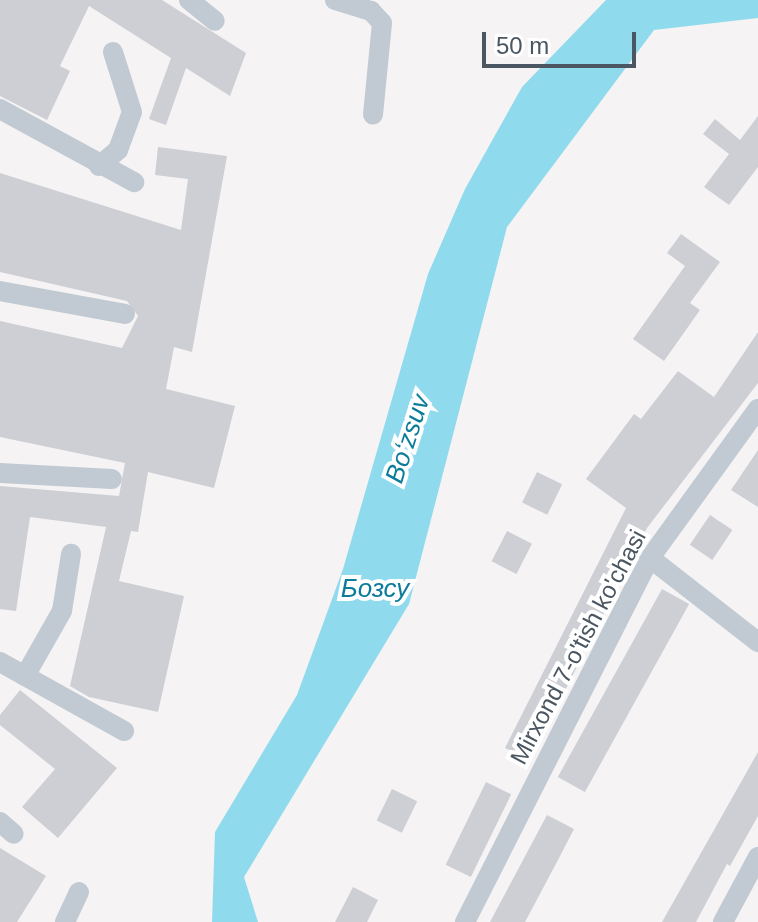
<!DOCTYPE html>
<html>
<head>
<meta charset="utf-8">
<style>
	body { margin:0 }
	#map { position:relative; width:758px; height:922px; overflow:hidden; background:#f5f3f3; font-family:Helvetica,sans-serif }
	div>[style] { position:absolute }
	.water>* { inset:0; background:#90daee }
	.building>* { inset:0; background:#cdcfd5; transform-origin:0 0 }
	.minor>* { height:20px; margin:-10px; padding:0 10px; transform-origin:10px; border-radius:10px; background:#c1cad2 }
	span { translate:-50% -50%; white-space:nowrap; text-align:center; line-height:1.15; -webkit-text-stroke:8px #fff; paint-order:stroke }
	.street-label { font-size:24px; color:#4a5661 }
	.water-label { font-size:26px; color:#0c7c9b; font-style:italic }
	.scale { position:absolute; left:482px; top:32px; width:154px; height:36px; box-sizing:border-box; border:4px solid #4a5661; border-top:0; padding-left:10px; font-size:24px; line-height:28px; white-space:nowrap; color:#4a5661; -webkit-text-stroke:6px #fff; paint-order:stroke }
</style>
</head>
<body>
<div id="map">
	<div class="water">
		<div style="clip-path:polygon(606px 0,758px 0,758px 18px,654px 30px,507px 227px,409px 604px,244px 877px,258px 922px,212px 922px,215px 832px,297px 695px,343px 569px,428px 274px,465px 189px,522px 87px)"></div>
	</div>
	<div class="building">
		<div style="clip-path:polygon(0 0,162px 0,246px 53px,230px 96px,186px 68px,166px 125px,149px 119px,171px 58px,89px 6px,60px 66px,70px 71px,47px 120px,0 96px)"></div>
		<div style="clip-path:polygon(758px 116px,758px 167px,729px 205px,704px 187px,729px 154px,703px 134px,715px 119px,740px 140px)"></div>
		<div style="clip-path:polygon(158px 147px,227px 156px,192px 352px,174px 347px,166px 389px,235px 406px,214px 488px,148px 472px,138px 532px,131px 531px,119px 581px,184px 596px,158px 712px,89px 697px,70px 686px,106px 527px,30px 517px,16px 611px,0 609px,0 486px,119px 496px,125px 463px,0 437px,0 321px,122px 348px,138px 316px,127px 301px,0 272px,0 173px,181px 230px,188px 179px,155px 175px)"></div>
		<div style="clip-path:polygon(681px 234px,720px 262px,690px 303px,700px 310px,664px 361px,633px 339px,685px 266px,667px 253px)"></div>
		<div style="clip-path:polygon(758px 332px,758px 383px,647px 528px,530px 760px,505px 748px,626px 508px,586px 479px,634px 414px,641px 419px,678px 371px,714px 397px)"></div>
		<div style="clip-path:polygon(758px 450px,758px 507px,731px 490px)"></div>
		<div style="left:537px;top:472px;width:28px;height:34px;rotate:26deg"></div>
		<div style="left:710px;top:515px;width:27px;height:36px;rotate:34deg"></div>
		<div style="left:507px;top:531px;width:28px;height:34px;rotate:27deg"></div>
		<div style="left:662px;top:589px;width:31px;height:215px;rotate:29deg"></div>
		<div style="clip-path:polygon(20px 690px,117px 768px,58px 838px,22px 807px,55px 769px,0 725px,0 715px)"></div>
		<div style="clip-path:polygon(758px 752px,758px 816px,730px 866px,727px 864px,696px 922px,662px 922px)"></div>
		<div style="left:486px;top:782px;width:28px;height:92px;rotate:26deg"></div>
		<div style="left:392px;top:789px;width:28px;height:35px;rotate:26deg"></div>
		<div style="clip-path:polygon(547px 815px,574px 829px,559px 858px,525px 922px,490px 922px)"></div>
		<div style="clip-path:polygon(0 848px,46px 876px,17px 922px,0 922px)"></div>
		<div style="clip-path:polygon(353px 887px,378px 900px,367px 922px,335px 922px)"></div>
	</div>
	<div class="minor">
		<div style="left:189px;top:0;width:33px;rotate:39deg"></div>
		<div style="left:335px;top:0;width:38px;rotate:17deg"></div>
		<div style="left:371px;top:11px;width:16px;rotate:47deg"></div>
		<div style="left:382px;top:23px;width:92px;rotate:95.6deg"></div>
		<div style="left:0;top:109px;width:153px;rotate:28.6deg"></div>
		<div style="left:99px;top:166px;width:25px;rotate:-40deg"></div>
		<div style="left:118px;top:150px;width:40px;rotate:-69.8deg"></div>
		<div style="left:132px;top:112px;width:63px;rotate:-107.6deg"></div>
		<div style="left:0;top:291px;width:127px;rotate:10.4deg"></div>
		<div style="left:0;top:473px;width:112px;rotate:3.1deg"></div>
		<div style="left:650px;top:558px;width:137px;rotate:37.9deg"></div>
		<div style="left:0;top:662px;width:142px;rotate:29.1deg"></div>
		<div style="left:25px;top:676px;width:75px;rotate:-60.4deg"></div>
		<div style="left:62px;top:611px;width:58px;rotate:-81deg"></div>
		<div style="left:0;top:822px;width:18px;rotate:41deg"></div>
		<div style="left:65px;top:922px;width:33px;rotate:-65deg"></div>
		<div style="left:465px;top:922px;width:408px;rotate:-63.1deg"></div>
		<div style="left:650px;top:558px;width:184px;rotate:-54.1deg"></div>
		<div style="left:723px;top:922px;width:74px;rotate:-61.7deg"></div>
	</div>
	<div class="street-label">
		<span style="left:578px;top:647px;rotate:-62deg">Mirxond 7-o'tish ko'chasi</span>
	</div>
	<div class="water-label">
		<span style="left:408px;top:439px;rotate:-72deg">Boʻzsuv</span>
		<span style="left:375px;top:589px">Бозсу</span>
	</div>
	<div class="scale">50 m</div>
</div>
</body>
</html>
